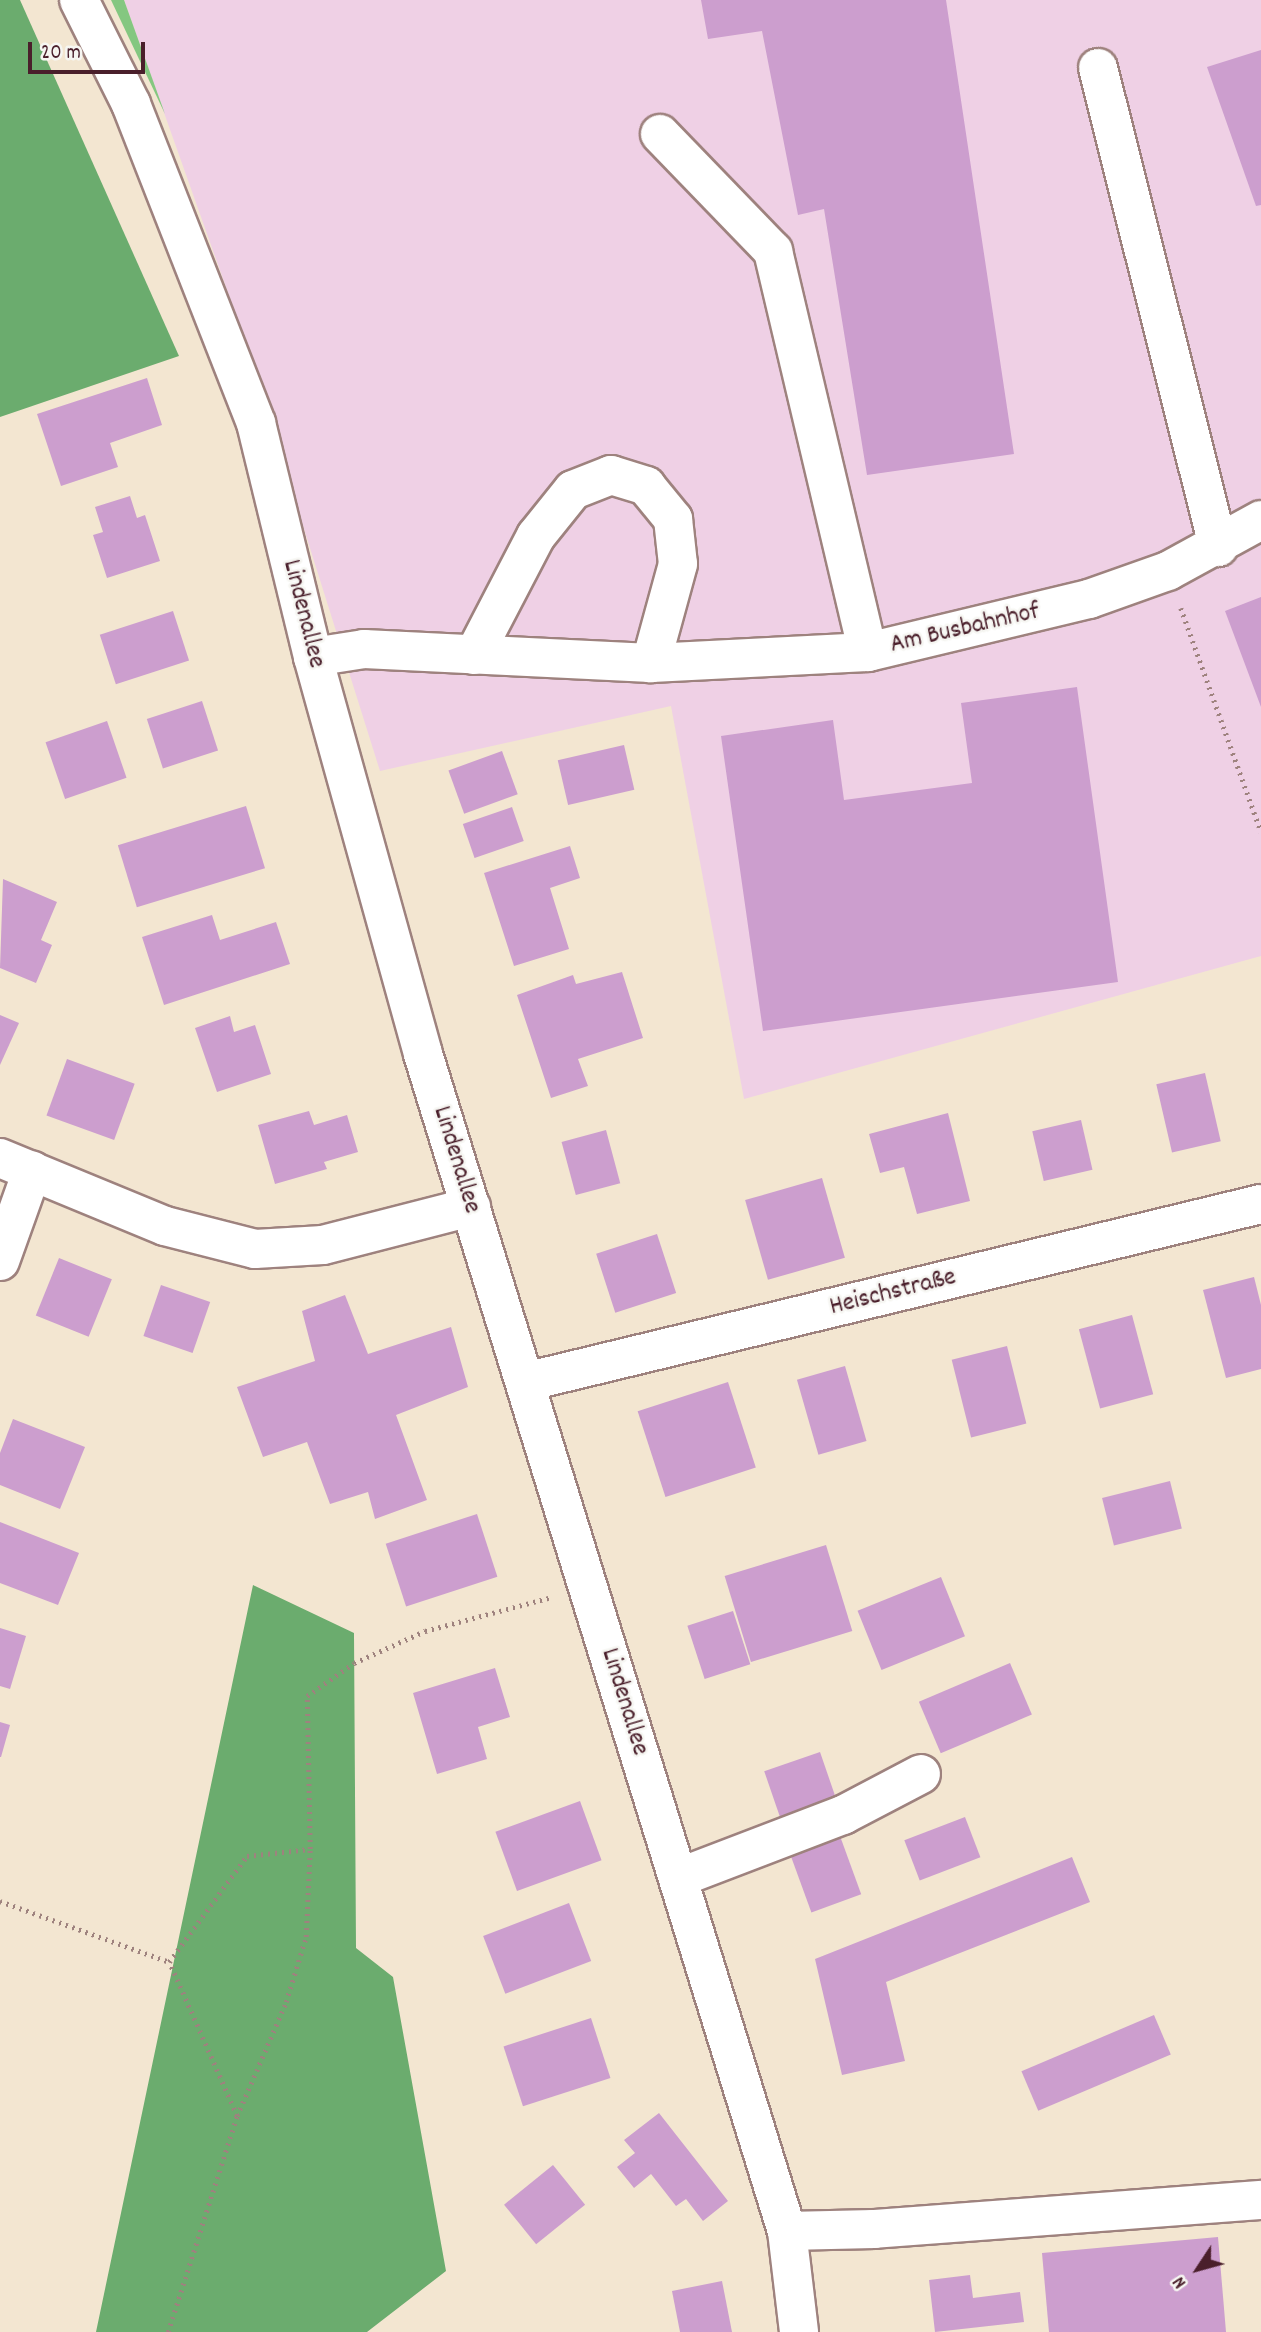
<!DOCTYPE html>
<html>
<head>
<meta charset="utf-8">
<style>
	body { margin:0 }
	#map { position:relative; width:1261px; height:2332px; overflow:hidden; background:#f3e6d1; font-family:Dekko,sans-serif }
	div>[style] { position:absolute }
	.built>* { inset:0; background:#efd0e5 }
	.green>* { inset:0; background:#84c780 }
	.forest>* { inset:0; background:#6bac6e }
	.building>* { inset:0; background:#cc9ece; transform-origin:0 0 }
	.path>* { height:4.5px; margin-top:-2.25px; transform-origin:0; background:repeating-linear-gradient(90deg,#9e827e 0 2px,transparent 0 7px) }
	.roads { filter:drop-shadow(2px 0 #9e827e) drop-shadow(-2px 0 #9e827e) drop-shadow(0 2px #9e827e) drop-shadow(0 -2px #9e827e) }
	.minor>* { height:38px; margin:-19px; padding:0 19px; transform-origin:19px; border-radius:19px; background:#fff }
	span { translate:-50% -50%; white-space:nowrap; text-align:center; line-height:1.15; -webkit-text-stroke:5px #f6f6f2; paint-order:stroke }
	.street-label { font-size:26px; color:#4a1f2b }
	.north { position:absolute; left:1163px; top:2234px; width:70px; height:70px; -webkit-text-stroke:5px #f6f6f2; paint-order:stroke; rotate:234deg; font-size:19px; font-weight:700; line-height:28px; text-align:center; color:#4a1f2b }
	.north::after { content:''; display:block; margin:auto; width:24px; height:32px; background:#4a1f2b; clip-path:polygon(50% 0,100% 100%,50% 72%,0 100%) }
	.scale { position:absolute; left:28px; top:42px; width:117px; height:32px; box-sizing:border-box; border:4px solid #4a1f2b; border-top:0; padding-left:9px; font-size:21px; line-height:24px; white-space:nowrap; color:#4a1f2b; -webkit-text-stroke:5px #f6f6f2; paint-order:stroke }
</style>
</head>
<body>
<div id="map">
	<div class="built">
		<div style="clip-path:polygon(124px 0,1261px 0,1261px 956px,744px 1099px,671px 706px,380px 771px,244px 338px)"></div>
	</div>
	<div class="green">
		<div style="clip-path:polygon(111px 0,124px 0,165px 114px)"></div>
	</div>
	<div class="forest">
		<div style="clip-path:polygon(0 0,20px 0,179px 356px,0 417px)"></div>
		<div style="clip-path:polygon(253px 1585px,354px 1633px,356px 1948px,393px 1977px,446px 2271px,367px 2332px,96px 2332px)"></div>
	</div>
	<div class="building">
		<div style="clip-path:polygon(701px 0,946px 0,1014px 454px,867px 475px,824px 209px,798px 215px,762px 31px,708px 39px)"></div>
		<div style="clip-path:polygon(1261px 50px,1261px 205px,1256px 206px,1207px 67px)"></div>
		<div style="clip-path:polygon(147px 378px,162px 425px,110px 443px,118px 467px,61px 486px,37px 414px)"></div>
		<div style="clip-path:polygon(130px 496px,137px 518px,145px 515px,160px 561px,107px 578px,93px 535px,103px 532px,95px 507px)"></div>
		<div style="clip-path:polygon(1261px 597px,1261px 707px,1225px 611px)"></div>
		<div style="left:173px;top:611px;width:52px;height:77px;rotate:72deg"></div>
		<div style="clip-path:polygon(1077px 687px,1118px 982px,763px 1031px,721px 736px,833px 720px,844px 800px,972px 783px,961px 703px)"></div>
		<div style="left:202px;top:701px;width:52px;height:58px;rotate:72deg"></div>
		<div style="left:107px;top:721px;width:60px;height:65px;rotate:71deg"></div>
		<div style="left:624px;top:745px;width:46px;height:68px;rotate:77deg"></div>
		<div style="left:502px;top:751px;width:46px;height:57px;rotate:70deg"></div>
		<div style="left:246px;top:806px;width:65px;height:134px;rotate:73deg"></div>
		<div style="left:512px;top:807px;width:36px;height:52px;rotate:71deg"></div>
		<div style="clip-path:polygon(570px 846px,580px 878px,550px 888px,569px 949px,514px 966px,484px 873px)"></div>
		<div style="clip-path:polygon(3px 879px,57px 902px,41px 940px,52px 945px,36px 983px,0 968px)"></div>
		<div style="clip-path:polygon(212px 915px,220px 940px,276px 922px,290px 964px,164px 1005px,142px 937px)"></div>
		<div style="clip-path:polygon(622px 972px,643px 1038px,578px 1059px,588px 1086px,551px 1098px,517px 995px,573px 975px,576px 984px)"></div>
		<div style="clip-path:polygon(0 1015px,19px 1023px,0 1065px)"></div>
		<div style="clip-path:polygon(230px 1016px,234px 1032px,255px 1025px,271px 1074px,217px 1092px,195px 1028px)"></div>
		<div style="left:67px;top:1059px;width:72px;height:60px;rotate:20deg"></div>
		<div style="left:1205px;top:1073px;width:70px;height:50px;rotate:77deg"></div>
		<div style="clip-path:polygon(309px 1111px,314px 1125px,347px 1115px,358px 1152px,324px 1162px,327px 1169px,275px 1184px,258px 1125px)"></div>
		<div style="clip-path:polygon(948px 1113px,970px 1201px,917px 1214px,904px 1167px,880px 1173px,869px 1134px)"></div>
		<div style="left:1081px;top:1120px;width:51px;height:50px;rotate:77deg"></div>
		<div style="left:606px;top:1130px;width:55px;height:46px;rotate:75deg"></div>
		<div style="left:822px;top:1178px;width:83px;height:80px;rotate:74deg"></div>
		<div style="left:657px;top:1234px;width:62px;height:64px;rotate:72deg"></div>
		<div style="left:59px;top:1258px;width:57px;height:62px;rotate:22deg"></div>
		<div style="clip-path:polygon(1254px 1277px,1261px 1305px,1261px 1369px,1226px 1378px,1203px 1290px)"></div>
		<div style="left:161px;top:1285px;width:52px;height:54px;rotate:19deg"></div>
		<div style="clip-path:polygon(345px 1295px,368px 1354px,451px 1327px,468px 1387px,396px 1415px,427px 1500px,375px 1519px,368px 1492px,330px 1504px,307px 1442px,263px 1457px,237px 1387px,315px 1361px,302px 1311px)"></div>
		<div style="left:1132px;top:1315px;width:82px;height:55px;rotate:75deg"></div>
		<div style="left:1007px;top:1346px;width:80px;height:57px;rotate:76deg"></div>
		<div style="left:845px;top:1366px;width:78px;height:50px;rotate:74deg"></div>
		<div style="left:728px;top:1382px;width:90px;height:95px;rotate:72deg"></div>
		<div style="clip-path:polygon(13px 1419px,85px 1447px,60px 1509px,0 1485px,0 1453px)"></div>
		<div style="left:1170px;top:1481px;width:49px;height:70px;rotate:76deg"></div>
		<div style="left:477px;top:1514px;width:66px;height:96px;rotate:72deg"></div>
		<div style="clip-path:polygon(0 1522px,79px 1553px,58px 1605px,0 1583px)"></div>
		<div style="left:826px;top:1545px;width:90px;height:106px;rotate:73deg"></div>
		<div style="left:941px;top:1577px;width:64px;height:90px;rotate:68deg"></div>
		<div style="left:733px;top:1611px;width:56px;height:48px;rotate:72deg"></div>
		<div style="clip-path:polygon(0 1628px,26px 1636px,10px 1689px,0 1686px)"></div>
		<div style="left:1010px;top:1663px;width:56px;height:99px;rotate:67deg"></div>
		<div style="clip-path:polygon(495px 1668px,510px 1717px,478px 1727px,487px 1759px,437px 1774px,413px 1693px)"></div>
		<div style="clip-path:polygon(0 1722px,10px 1725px,1px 1757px,0 1757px)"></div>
		<div style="left:820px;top:1752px;width:50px;height:59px;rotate:71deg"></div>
		<div style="left:580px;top:1801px;width:63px;height:90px;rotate:70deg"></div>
		<div style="left:965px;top:1817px;width:43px;height:65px;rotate:69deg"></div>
		<div style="left:840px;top:1836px;width:62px;height:53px;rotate:70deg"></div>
		<div style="clip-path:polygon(1072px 1857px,1090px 1902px,886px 1982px,905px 2061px,842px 2075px,815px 1959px)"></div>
		<div style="left:569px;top:1903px;width:62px;height:92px;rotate:69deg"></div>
		<div style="left:1154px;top:2015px;width:43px;height:144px;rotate:67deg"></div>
		<div style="left:591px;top:2018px;width:63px;height:92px;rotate:72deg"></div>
		<div style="clip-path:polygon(659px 2113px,728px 2201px,703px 2221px,686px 2199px,676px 2206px,651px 2174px,634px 2188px,617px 2167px,635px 2153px,624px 2140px)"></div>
		<div style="left:553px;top:2165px;width:51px;height:63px;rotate:51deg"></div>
		<div style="clip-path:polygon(1218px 2237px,1226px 2332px,1049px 2332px,1042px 2253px)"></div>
		<div style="clip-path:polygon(970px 2275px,973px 2298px,1020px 2292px,1024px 2322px,935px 2332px,929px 2280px)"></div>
		<div style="clip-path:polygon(722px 2281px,732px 2332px,680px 2332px,672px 2291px)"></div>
	</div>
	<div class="path">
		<div style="left:1181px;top:608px;width:238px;rotate:70.3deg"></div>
		<div style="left:0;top:1901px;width:180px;rotate:19.8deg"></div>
		<div style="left:237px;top:2116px;width:168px;rotate:-113.8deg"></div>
		<div style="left:169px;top:1962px;width:132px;rotate:-53.7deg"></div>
		<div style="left:247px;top:1856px;width:63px;rotate:-6.3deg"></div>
		<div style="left:168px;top:2332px;width:227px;rotate:-72.3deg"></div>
		<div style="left:237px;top:2116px;width:124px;rotate:-66.7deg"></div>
		<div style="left:286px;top:2002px;width:68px;rotate:-72.9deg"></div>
		<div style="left:306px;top:1937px;width:88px;rotate:-87.4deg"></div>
		<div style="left:310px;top:1849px;width:153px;rotate:-91.1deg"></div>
		<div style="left:307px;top:1696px;width:57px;rotate:-35.1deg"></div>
		<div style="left:354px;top:1663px;width:78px;rotate:-24.3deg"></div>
		<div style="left:425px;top:1631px;width:131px;rotate:-15deg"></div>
	</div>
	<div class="roads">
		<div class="minor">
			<div style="left:79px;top:0;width:116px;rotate:63.4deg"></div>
			<div style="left:131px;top:104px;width:343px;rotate:68.6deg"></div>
			<div style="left:256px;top:423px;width:241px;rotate:76.3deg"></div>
			<div style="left:313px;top:657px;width:412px;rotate:74.5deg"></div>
			<div style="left:423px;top:1054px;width:1232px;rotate:72.82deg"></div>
			<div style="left:787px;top:2231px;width:102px;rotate:83.2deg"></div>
			<div style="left:1098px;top:68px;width:494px;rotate:75.9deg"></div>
			<div style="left:660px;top:134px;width:163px;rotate:46deg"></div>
			<div style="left:773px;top:251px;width:412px;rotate:76.7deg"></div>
			<div style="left:474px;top:655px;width:134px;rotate:-62.5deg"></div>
			<div style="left:536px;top:536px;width:59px;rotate:-51.2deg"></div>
			<div style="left:573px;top:490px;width:41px;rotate:-21.5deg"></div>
			<div style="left:611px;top:475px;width:37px;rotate:17deg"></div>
			<div style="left:646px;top:486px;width:43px;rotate:50.7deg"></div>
			<div style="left:673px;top:519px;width:45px;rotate:83.7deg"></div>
			<div style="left:678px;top:564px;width:103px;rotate:105.3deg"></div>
			<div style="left:313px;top:657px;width:52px;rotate:-8.9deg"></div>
			<div style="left:364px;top:649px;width:287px;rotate:2.8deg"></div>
			<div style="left:651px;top:663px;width:217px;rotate:-2.9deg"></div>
			<div style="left:868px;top:652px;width:227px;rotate:-13.5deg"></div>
			<div style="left:1089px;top:599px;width:84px;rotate:-19.5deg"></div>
			<div style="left:1168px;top:571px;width:106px;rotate:-28.7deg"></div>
			<div style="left:0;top:1158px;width:178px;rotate:22.4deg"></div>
			<div style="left:165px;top:1226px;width:93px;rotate:14.3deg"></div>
			<div style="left:255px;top:1249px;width:68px;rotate:-3.4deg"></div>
			<div style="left:323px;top:1245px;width:153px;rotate:-14.4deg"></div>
			<div style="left:0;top:1261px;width:96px;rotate:-70.4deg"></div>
			<div style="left:525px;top:1382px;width:757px;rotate:-13.6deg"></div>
			<div style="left:678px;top:1878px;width:177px;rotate:-20.9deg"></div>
			<div style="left:843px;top:1815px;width:88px;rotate:-27.7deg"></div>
			<div style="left:787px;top:2231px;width:87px;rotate:-1.3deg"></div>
			<div style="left:874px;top:2229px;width:388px;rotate:-4.3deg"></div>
		</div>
	</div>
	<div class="street-label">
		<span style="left:303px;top:614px;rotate:76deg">Lindenallee</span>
		<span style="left:965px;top:629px;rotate:-13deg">Am Busbahnhof</span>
		<span style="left:456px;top:1160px;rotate:73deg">Lindenallee</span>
		<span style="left:893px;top:1293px;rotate:-14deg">Heischstraße</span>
		<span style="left:624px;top:1702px;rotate:73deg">Lindenallee</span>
	</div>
	<div class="north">N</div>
	<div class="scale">20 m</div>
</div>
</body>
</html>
